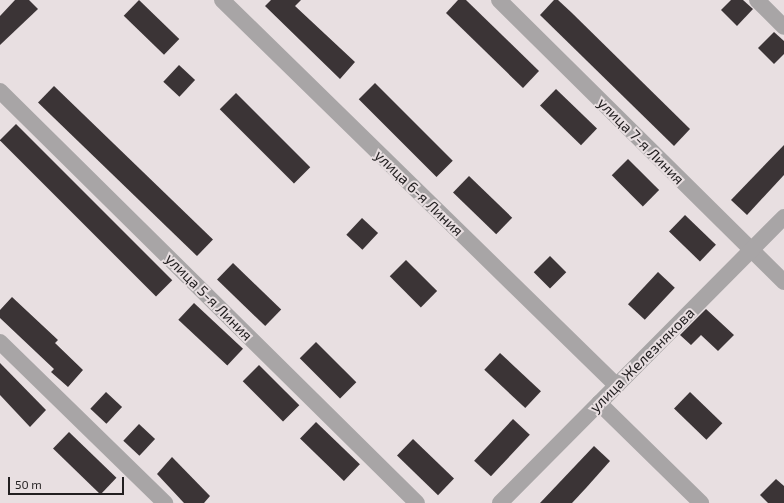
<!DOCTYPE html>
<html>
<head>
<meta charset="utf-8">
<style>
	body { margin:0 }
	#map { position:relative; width:784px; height:503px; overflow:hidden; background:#e8dfe1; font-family:"Exo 2",sans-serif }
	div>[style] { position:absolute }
	.building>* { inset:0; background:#3b3436; transform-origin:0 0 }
	.minor>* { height:16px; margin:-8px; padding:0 8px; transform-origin:8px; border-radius:8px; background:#a8a5a6 }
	span { translate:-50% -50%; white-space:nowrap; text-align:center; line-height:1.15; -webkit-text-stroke:4px #e8dfe1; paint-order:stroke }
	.street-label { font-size:15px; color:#221f20 }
	.scale { position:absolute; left:8px; top:477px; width:116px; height:18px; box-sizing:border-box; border:2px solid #221f20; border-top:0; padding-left:5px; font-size:12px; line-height:14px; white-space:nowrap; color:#221f20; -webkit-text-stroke:3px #e8dfe1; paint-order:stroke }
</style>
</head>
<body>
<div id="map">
	<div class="building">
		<div style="clip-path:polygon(15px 0,29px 0,38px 9px,0 45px,0 16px)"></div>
		<div style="left:139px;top:0;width:56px;height:22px;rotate:44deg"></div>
		<div style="clip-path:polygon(271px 0,301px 0,295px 6px,355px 62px,340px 79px,265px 6px)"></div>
		<div style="clip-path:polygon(458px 0,466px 0,539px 71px,523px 88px,446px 13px)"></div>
		<div style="clip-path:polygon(554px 0,558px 0,572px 13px,690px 129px,674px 146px,540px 15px)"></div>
		<div style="clip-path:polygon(731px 0,743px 0,753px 9px,737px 26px,721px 10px)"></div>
		<div style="clip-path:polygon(774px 32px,784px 41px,784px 54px,774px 64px,758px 48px)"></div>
		<div style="left:179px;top:65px;width:22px;height:23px;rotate:43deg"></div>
		<div style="left:375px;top:83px;width:110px;height:23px;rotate:45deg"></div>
		<div style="left:54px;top:86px;width:221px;height:23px;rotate:44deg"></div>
		<div style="left:556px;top:89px;width:57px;height:23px;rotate:44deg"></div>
		<div style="left:236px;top:93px;width:105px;height:23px;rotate:45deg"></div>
		<div style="left:16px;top:124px;width:221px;height:23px;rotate:45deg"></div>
		<div style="clip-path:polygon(784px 145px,784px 175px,747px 215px,731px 200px)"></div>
		<div style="left:628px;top:159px;width:44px;height:23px;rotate:45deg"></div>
		<div style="left:469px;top:176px;width:60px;height:23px;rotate:44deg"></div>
		<div style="left:685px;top:215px;width:43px;height:23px;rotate:44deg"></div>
		<div style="left:362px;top:218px;width:22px;height:23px;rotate:43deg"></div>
		<div style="left:550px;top:256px;width:23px;height:23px;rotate:45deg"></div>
		<div style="left:406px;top:260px;width:44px;height:23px;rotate:45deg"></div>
		<div style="left:233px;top:263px;width:67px;height:23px;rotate:44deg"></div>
		<div style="left:658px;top:272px;width:23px;height:44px;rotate:43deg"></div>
		<div style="clip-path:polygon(12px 297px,58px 340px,55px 343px,83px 370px,68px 387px,51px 372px,54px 369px,0 318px,0 310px)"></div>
		<div style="left:194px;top:303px;width:67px;height:23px;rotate:43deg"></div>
		<div style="clip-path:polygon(706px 309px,734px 335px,718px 351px,701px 335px,691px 345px,680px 335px)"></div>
		<div style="left:316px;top:342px;width:57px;height:23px;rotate:45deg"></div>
		<div style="left:500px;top:353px;width:56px;height:23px;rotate:43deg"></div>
		<div style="clip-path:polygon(0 363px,46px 410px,30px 427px,0 395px)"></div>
		<div style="left:259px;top:365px;width:57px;height:23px;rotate:45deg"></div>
		<div style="left:106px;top:392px;width:22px;height:23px;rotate:43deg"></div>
		<div style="left:690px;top:392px;width:45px;height:23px;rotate:44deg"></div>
		<div style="left:513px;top:419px;width:23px;height:57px;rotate:43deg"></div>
		<div style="left:316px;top:422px;width:61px;height:23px;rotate:44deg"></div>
		<div style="left:139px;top:424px;width:22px;height:23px;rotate:43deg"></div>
		<div style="left:69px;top:432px;width:66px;height:23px;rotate:44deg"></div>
		<div style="left:413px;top:439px;width:57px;height:23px;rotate:44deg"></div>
		<div style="clip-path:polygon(594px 446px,610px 461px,586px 488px,572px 503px,540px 503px)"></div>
		<div style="clip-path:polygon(172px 457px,210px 496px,204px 503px,184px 503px,157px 474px)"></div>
		<div style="clip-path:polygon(776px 479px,784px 486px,784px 503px,768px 503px,760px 495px)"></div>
	</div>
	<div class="minor">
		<div style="left:222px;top:0;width:552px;rotate:44.34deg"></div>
		<div style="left:499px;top:0;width:401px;rotate:44.7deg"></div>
		<div style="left:757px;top:0;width:38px;rotate:45deg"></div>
		<div style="left:0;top:91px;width:586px;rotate:44.65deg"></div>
		<div style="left:0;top:342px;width:231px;rotate:44.3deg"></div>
		<div style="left:599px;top:403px;width:143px;rotate:44.4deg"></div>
		<div style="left:500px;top:503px;width:403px;rotate:-45.2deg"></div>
	</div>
	<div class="street-label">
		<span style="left:641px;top:141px;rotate:45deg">улица 7-я Линия</span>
		<span style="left:419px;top:193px;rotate:44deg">улица 6-я Линия</span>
		<span style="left:209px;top:297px;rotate:45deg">улица 5-я Линия</span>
		<span style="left:642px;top:360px;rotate:-45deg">улица Железнякова</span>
	</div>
	<div class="scale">50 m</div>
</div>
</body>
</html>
